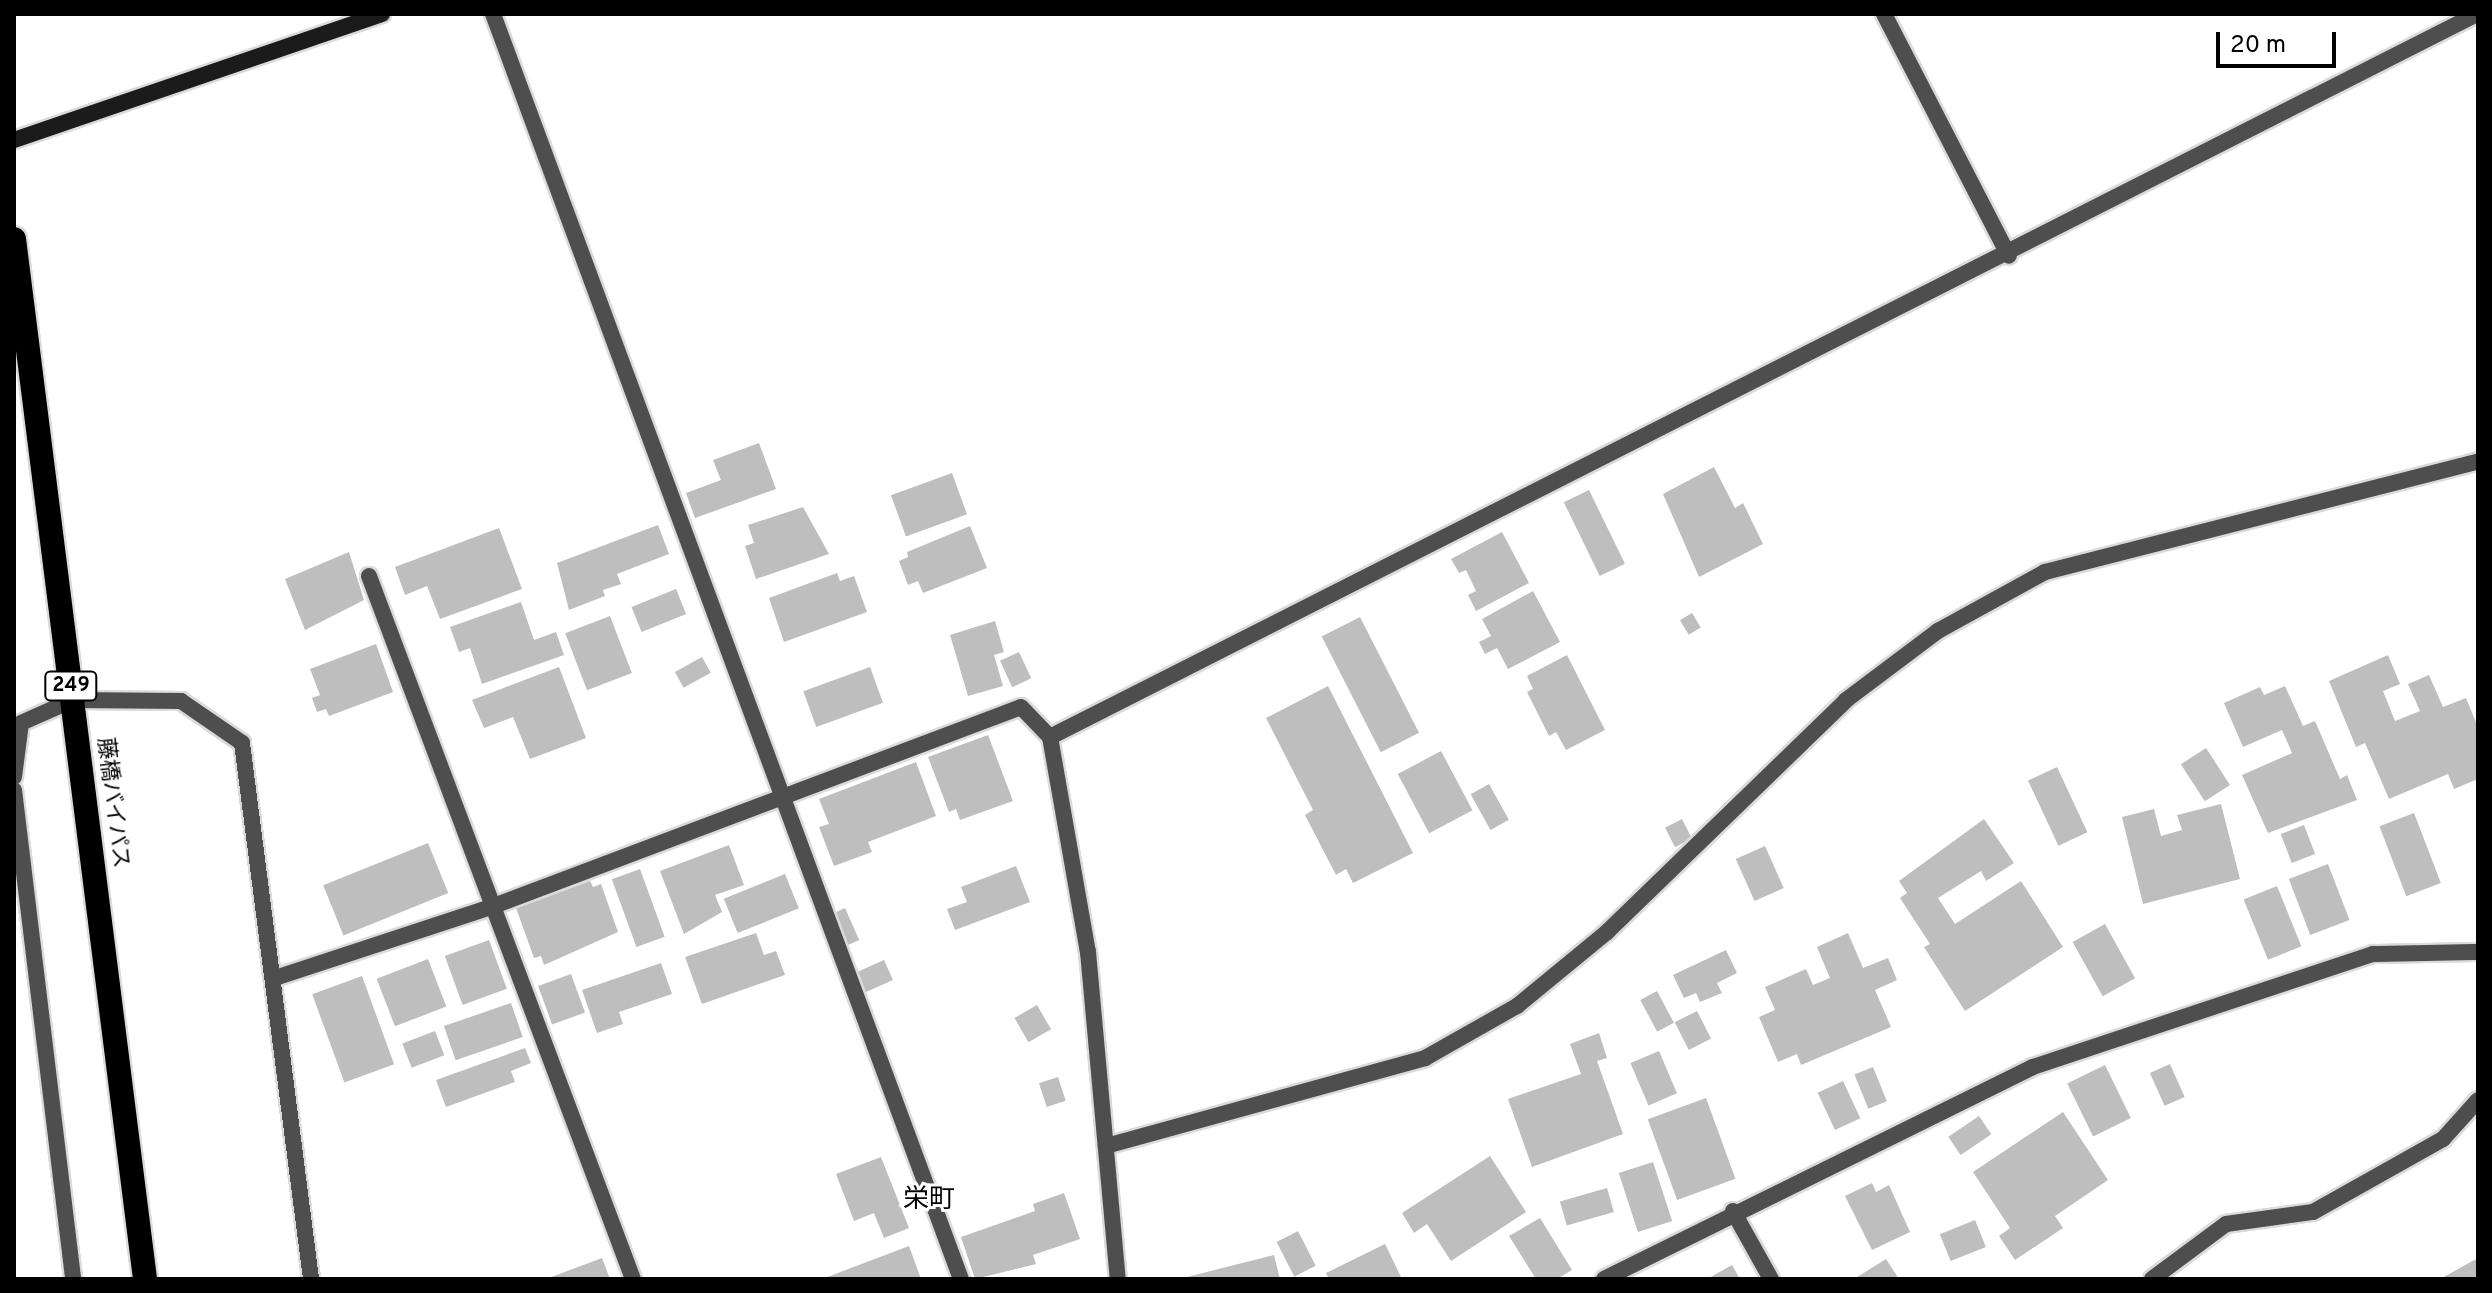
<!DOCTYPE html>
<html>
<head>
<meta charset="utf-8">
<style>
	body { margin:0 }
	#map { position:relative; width:2492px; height:1293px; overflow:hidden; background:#fff; font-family:Overpass,"Noto Sans JP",sans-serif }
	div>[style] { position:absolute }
	.building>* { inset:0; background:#bebebe; transform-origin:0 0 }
	.roads { filter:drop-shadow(2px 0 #dbdbdb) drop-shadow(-2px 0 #dbdbdb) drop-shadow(0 2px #dbdbdb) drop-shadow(0 -2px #dbdbdb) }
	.lane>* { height:16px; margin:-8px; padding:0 8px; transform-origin:8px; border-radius:8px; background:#4e4e4e }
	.street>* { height:16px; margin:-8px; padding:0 8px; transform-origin:8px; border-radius:8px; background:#4e4e4e }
	.secondary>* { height:16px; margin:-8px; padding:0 8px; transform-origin:8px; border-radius:8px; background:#1b1b1b }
	.highway>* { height:24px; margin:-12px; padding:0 12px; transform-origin:12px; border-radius:12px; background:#000 }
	span { translate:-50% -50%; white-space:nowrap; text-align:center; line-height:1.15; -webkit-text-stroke:6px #fff; paint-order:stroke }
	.shield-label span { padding:2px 6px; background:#fff; border:2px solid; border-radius:6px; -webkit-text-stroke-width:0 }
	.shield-label { font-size:20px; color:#000; font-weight:700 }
	.street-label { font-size:22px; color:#000 }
	.quarter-label { font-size:26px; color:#000 }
	.frame { position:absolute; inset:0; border:16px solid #000; pointer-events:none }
	.scale { position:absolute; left:2216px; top:32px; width:120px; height:36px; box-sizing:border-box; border:4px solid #000; border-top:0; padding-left:10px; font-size:24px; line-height:28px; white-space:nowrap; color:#000; -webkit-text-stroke:6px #fff; paint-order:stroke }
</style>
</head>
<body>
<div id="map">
	<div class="building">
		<div style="clip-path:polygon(759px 443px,776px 489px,695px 518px,686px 493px,721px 480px,713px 460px)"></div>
		<div style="clip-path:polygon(1714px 467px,1735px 508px,1743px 503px,1763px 544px,1699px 577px,1663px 494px)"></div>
		<div style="left:952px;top:473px;width:44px;height:65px;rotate:70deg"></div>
		<div style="left:1589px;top:490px;width:82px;height:28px;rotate:64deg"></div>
		<div style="clip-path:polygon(803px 507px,829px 554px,756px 579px,745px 546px,754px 543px,748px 525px)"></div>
		<div style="clip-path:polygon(658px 525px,669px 554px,617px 574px,621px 584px,603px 590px,605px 596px,569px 610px,557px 563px)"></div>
		<div style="clip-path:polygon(970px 526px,987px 568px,923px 593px,918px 581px,908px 585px,899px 561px,908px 557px,907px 552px)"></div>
		<div style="clip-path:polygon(499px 528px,522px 589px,440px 619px,427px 586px,405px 595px,395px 567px)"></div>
		<div style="clip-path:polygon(1502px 532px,1529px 583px,1476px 611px,1468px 595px,1476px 591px,1466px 570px,1459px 573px,1451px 559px)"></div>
		<div style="clip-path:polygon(349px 552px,364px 600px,305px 630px,285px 579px)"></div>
		<div style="clip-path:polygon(837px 573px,840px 581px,854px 576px,867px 612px,784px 642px,769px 598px)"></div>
		<div style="left:676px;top:589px;width:27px;height:48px;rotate:68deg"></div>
		<div style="clip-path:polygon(1533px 591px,1560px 642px,1508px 669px,1497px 648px,1485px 654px,1479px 642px,1491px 636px,1482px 619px)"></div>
		<div style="clip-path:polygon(521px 602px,534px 640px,556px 632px,564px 655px,482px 684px,470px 648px,459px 652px,450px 627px)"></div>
		<div style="left:1692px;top:613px;width:17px;height:14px;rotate:59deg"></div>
		<div style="left:610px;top:616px;width:61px;height:48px;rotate:69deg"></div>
		<div style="left:1360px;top:617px;width:130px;height:43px;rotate:63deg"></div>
		<div style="clip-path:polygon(995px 621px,1004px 652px,994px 655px,1003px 686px,968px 696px,950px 635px)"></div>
		<div style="clip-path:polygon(376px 644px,393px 692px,329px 716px,326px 709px,317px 712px,312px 698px,320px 695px,310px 669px)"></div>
		<div style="left:1019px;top:652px;width:29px;height:21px;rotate:65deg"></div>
		<div style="clip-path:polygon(1567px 655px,1605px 730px,1566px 750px,1556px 732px,1549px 736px,1527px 692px,1533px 689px,1527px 676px)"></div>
		<div style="clip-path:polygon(2388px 655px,2400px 684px,2383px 691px,2395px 721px,2420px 711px,2408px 684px,2429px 675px,2443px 707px,2466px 698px,2478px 727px,2478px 779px,2454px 789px,2448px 774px,2389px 799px,2365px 743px,2356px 747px,2329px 681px)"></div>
		<div style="left:702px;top:657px;width:18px;height:31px;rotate:61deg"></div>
		<div style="clip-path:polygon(559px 667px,586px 738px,530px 759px,513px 717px,484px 728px,472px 700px)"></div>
		<div style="left:870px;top:667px;width:38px;height:71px;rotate:70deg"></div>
		<div style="clip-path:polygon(1328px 686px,1413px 853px,1353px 883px,1346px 869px,1336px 875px,1305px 815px,1313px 810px,1266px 718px)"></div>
		<div style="clip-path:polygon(2285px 686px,2303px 726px,2315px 721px,2340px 779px,2347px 775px,2357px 800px,2268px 833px,2242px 775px,2292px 753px,2282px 730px,2243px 747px,2224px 703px,2260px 687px,2264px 695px)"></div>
		<div style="clip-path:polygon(988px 735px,1013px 801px,960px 820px,956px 809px,949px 812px,928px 757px)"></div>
		<div style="left:2206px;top:748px;width:44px;height:30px;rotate:57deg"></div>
		<div style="left:1441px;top:751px;width:67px;height:49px;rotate:62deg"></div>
		<div style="clip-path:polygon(916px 762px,936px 816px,868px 842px,872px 852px,834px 866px,819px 827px,829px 824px,819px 799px)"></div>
		<div style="left:2057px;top:767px;width:72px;height:32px;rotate:65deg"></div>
		<div style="left:1489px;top:784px;width:41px;height:21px;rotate:61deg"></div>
		<div style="clip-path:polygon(2221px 804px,2240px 879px,2143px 904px,2122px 817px,2154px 809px,2161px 836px,2182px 830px,2177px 815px)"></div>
		<div style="left:2414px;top:813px;width:75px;height:37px;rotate:69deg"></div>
		<div style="left:1682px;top:819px;width:22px;height:19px;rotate:63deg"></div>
		<div style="clip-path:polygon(1984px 819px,2014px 863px,1986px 881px,1981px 871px,1938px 898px,1955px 924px,2021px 881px,2063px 947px,1965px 1011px,1924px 947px,1930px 944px,1900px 898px,1907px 893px,1899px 881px)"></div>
		<div style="left:2304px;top:825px;width:31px;height:25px;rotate:69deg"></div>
		<div style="left:428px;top:843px;width:54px;height:113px;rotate:68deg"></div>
		<div style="clip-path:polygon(729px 845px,744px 885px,715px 895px,722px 912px,684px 934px,660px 871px)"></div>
		<div style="left:1765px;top:846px;width:46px;height:32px;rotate:66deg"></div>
		<div style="left:2328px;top:864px;width:60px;height:42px;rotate:69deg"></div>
		<div style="clip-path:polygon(1016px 866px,1030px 902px,955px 930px,947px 909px,967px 902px,961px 887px)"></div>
		<div style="left:640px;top:869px;width:72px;height:30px;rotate:70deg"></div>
		<div style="left:785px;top:874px;width:37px;height:66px;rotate:68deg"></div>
		<div style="clip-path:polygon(590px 881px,593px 887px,601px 884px,618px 932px,544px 965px,541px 956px,534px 958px,516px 908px)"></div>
		<div style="left:2277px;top:886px;width:65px;height:36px;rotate:68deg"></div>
		<div style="left:845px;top:908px;width:35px;height:22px;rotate:66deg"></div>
		<div style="left:2105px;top:924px;width:62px;height:37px;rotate:61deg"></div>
		<div style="clip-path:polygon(756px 933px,764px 955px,776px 951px,785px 975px,702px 1004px,685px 957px)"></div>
		<div style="clip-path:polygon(1848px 933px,1863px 968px,1888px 958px,1897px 980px,1875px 990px,1891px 1027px,1801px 1065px,1797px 1054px,1778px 1062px,1759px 1017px,1775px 1010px,1765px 987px,1806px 969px,1813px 985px,1830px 978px,1817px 947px)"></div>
		<div style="left:489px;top:940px;width:52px;height:47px;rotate:70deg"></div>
		<div style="clip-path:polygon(1726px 950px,1737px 973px,1717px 983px,1722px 993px,1700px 1002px,1696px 993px,1684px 998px,1673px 975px)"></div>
		<div style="left:428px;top:959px;width:51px;height:55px;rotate:69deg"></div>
		<div style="left:884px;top:960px;width:22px;height:38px;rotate:66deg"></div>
		<div style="clip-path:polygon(661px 963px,672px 994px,619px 1012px,623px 1024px,597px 1033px,582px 990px)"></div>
		<div style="left:571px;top:974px;width:41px;height:35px;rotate:70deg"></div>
		<div style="left:362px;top:976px;width:94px;height:53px;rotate:70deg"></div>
		<div style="left:1657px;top:991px;width:36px;height:19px;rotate:62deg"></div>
		<div style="left:511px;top:1003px;width:36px;height:71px;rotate:71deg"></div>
		<div style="left:1037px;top:1005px;width:28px;height:26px;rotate:60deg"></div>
		<div style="left:1697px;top:1011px;width:31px;height:25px;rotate:63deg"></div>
		<div style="left:435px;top:1031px;width:26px;height:35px;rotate:69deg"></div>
		<div style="clip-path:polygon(1599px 1033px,1607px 1058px,1597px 1061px,1623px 1134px,1532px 1167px,1508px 1099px,1581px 1074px,1570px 1044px)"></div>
		<div style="clip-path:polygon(525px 1048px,531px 1063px,511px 1071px,515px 1082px,446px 1107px,436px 1080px)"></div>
		<div style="left:1659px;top:1051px;width:46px;height:31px;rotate:67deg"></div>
		<div style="left:2170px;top:1064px;width:36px;height:22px;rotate:66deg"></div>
		<div style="left:2105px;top:1065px;width:59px;height:42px;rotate:64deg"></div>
		<div style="left:1873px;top:1067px;width:37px;height:20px;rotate:68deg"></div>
		<div style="left:1058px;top:1077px;width:25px;height:20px;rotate:72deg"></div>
		<div style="left:1843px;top:1081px;width:41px;height:28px;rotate:65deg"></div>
		<div style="left:1706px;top:1098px;width:86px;height:62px;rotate:70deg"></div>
		<div style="clip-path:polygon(2063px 1112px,2108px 1180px,2055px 1216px,2063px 1228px,2015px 1260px,1999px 1236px,2010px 1228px,1973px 1172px)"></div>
		<div style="left:1979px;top:1116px;width:22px;height:37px;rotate:56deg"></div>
		<div style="clip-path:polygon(1490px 1156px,1526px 1212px,1451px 1261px,1427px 1224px,1414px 1233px,1402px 1213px)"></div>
		<div style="clip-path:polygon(881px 1157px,909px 1228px,884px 1238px,874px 1213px,854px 1221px,836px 1174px)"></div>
		<div style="left:1653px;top:1162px;width:62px;height:36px;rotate:72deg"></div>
		<div style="clip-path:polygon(1872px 1183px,1876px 1192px,1889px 1185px,1910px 1232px,1872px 1250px,1845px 1196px)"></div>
		<div style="left:1607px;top:1188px;width:25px;height:49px;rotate:74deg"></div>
		<div style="clip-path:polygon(1064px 1193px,1080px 1239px,1033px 1255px,1036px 1264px,975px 1279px,961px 1237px,1035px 1211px,1033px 1204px)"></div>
		<div style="clip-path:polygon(1540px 1218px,1572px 1270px,1557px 1279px,1536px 1279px,1509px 1236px)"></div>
		<div style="left:1975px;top:1220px;width:29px;height:38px;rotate:68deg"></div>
		<div style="left:1298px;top:1231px;width:39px;height:24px;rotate:63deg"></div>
		<div style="clip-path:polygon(1385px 1244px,1402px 1279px,1329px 1279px,1326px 1273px)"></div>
		<div style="clip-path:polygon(909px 1246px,921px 1279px,822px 1279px)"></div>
		<div style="clip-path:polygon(1274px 1255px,1280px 1279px,1183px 1279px,1183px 1278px)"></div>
		<div style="clip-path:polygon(602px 1258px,610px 1279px,546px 1279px)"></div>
		<div style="clip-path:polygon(2478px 1258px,2478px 1279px,2440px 1279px)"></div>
		<div style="clip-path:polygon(1886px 1259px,1899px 1279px,1854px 1279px)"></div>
		<div style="clip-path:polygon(1732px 1265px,1740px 1279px,1707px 1279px)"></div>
	</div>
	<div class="roads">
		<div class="lane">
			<div style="left:1733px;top:1211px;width:78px;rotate:60.8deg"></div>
		</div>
		<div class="street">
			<div style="left:493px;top:14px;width:1349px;rotate:69.7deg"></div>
			<div style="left:1884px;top:14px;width:272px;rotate:62.7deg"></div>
			<div style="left:369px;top:576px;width:751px;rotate:69.42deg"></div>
			<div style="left:1050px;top:737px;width:1600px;rotate:-26.87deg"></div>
			<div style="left:14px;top:777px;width:54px;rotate:-82.6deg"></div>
			<div style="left:21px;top:723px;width:57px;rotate:-23.9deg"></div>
			<div style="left:73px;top:700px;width:108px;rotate:0.5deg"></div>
			<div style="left:181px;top:701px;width:74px;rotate:34.5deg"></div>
			<div style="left:242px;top:743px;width:540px;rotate:82.66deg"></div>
			<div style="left:14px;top:790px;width:493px;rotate:83.1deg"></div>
			<div style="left:275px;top:978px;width:227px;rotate:-18.2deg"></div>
			<div style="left:491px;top:907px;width:566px;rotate:-20.67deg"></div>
			<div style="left:1021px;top:707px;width:42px;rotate:46deg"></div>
			<div style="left:1050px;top:737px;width:218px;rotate:80deg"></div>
			<div style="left:1088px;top:952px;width:328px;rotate:84.8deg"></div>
			<div style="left:1106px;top:1146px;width:331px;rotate:-15.4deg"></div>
			<div style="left:1425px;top:1058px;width:106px;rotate:-29.5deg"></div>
			<div style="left:1517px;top:1006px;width:117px;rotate:-39.4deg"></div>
			<div style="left:1607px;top:932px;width:333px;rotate:-44.1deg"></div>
			<div style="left:1846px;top:700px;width:115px;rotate:-36.9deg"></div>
			<div style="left:1938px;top:631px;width:122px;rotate:-28.9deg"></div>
			<div style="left:2045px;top:572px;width:447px;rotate:-14.3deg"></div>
			<div style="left:1604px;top:1279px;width:479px;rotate:-26.3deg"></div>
			<div style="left:2033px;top:1067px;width:358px;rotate:-18.4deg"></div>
			<div style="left:2373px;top:954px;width:105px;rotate:-1.1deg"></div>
			<div style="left:2152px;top:1279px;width:92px;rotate:-36.6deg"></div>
			<div style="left:2226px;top:1224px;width:88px;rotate:-7.9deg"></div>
			<div style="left:2313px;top:1212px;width:149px;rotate:-29.3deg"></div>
			<div style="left:2443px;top:1139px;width:52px;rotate:-48.1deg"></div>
		</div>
		<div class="secondary">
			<div style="left:14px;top:140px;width:389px;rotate:-18.9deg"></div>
		</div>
		<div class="highway">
			<div style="left:14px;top:239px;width:1048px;rotate:82.82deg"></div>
		</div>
	</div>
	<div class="shield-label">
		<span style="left:71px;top:686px">249</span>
	</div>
	<div class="street-label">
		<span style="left:112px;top:803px;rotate:83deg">藤橋バイパス</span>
	</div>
	<div class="quarter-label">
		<span style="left:929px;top:1201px">栄町</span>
	</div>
	<div class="frame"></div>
	<div class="scale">20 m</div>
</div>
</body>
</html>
